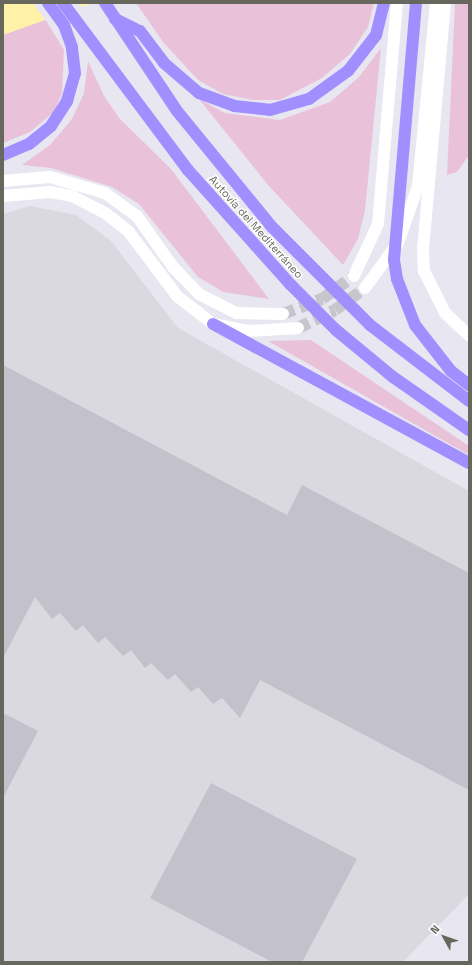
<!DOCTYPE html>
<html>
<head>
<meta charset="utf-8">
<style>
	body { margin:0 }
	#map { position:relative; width:472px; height:965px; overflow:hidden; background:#e8e6f1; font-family:"Space Grotesk",sans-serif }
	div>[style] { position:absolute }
	.industrial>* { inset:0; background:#dad9e0 }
	.green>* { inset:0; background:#e9c2d9 }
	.water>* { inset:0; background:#fff2a8 }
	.pier>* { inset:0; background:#e8e6f1 }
	.building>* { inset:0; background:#c3c2cc }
	.tertiary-tunnel>* { height:12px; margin-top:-6px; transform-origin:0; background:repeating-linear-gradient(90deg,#c8c6cc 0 12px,transparent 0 18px) }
	.tertiary>* { height:12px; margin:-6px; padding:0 6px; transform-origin:6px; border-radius:6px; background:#fff }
	.motorway>* { height:12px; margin:-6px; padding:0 6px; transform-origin:6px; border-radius:6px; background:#a18fff }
	span { translate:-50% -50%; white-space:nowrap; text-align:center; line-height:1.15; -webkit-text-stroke:3px #fff; paint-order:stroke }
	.street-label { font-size:11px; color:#68675e }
	.frame { position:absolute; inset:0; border:4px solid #68675e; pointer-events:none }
	.north { position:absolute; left:424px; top:917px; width:40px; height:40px; -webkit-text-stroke:3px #fff; paint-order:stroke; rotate:310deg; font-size:11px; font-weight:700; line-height:16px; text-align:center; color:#68675e }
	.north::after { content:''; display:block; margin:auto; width:14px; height:18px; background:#68675e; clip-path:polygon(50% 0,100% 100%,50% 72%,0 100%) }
</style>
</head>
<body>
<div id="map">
	<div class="industrial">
		<div style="clip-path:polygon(30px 206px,76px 215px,111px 241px,178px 328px,469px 491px,469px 894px,403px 962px,3px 962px,3px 214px)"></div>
	</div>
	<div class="green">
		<div style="clip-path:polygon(136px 3px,374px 3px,368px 27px,350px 54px,322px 78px,280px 100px,253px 100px,223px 94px,198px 80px,163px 42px)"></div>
		<div style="clip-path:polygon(455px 3px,469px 3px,469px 155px,457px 172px,447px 175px)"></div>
		<div style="clip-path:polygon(45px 19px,64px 50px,62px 93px,54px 112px,30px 132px,3px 143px,3px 35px)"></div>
		<div style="clip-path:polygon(381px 48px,365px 210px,358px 239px,343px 265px,268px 185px,199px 99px,225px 113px,280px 120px,330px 102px,359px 77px)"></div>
		<div style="clip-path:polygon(88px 61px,104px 96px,120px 119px,171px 169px,269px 299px,223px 292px,198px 277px,139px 204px,112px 187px,51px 168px,22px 165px,50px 145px,72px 119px,84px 93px)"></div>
		<div style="clip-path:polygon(311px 340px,469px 446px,469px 455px,268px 341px)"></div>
	</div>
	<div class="water">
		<div style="clip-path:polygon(3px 3px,93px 3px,3px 35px)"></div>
	</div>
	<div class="pier">
		<div style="clip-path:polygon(33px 3px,79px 3px,83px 8px,46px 21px)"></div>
	</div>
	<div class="building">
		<div style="clip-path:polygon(3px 365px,287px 515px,302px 485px,469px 573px,469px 790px,260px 680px,240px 718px,222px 698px,213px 704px,198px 687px,191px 692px,175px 674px,168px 680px,151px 663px,145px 668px,131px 650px,123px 656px,105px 637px,98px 643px,83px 625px,76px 631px,60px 613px,52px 619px,35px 597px,3px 658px)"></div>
		<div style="clip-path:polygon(3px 713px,38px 731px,3px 798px)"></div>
		<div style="clip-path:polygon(211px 783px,357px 859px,302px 962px,272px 962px,150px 898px)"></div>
	</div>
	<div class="tertiary-tunnel">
		<div style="left:283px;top:314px;width:42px;rotate:-21deg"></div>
		<div style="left:322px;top:299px;width:39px;rotate:-36deg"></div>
		<div style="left:298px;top:328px;width:41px;rotate:-25.9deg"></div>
		<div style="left:335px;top:310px;width:37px;rotate:-36deg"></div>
	</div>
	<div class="tertiary">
		<div style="left:445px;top:3px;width:246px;rotate:95.1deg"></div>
		<div style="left:423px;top:248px;width:23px;rotate:88deg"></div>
		<div style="left:424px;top:271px;width:47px;rotate:63.4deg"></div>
		<div style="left:445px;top:313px;width:33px;rotate:43deg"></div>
		<div style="left:3px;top:181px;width:47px;rotate:-4.9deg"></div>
		<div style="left:50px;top:177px;width:57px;rotate:16.2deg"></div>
		<div style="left:105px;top:193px;width:39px;rotate:36deg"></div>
		<div style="left:137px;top:216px;width:62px;rotate:54.8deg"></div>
		<div style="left:173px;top:267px;width:37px;rotate:46deg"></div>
		<div style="left:199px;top:294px;width:42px;rotate:27.2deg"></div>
		<div style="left:236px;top:313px;width:47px;rotate:1.2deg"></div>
		<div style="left:3px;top:196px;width:47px;rotate:-4.9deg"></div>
		<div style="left:50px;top:192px;width:22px;rotate:10deg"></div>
		<div style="left:72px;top:196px;width:37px;rotate:27deg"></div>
		<div style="left:105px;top:213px;width:31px;rotate:38deg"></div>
		<div style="left:129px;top:232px;width:80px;rotate:53.1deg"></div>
		<div style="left:177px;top:296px;width:46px;rotate:37.9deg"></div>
		<div style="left:213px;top:324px;width:36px;rotate:11deg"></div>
		<div style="left:248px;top:331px;width:50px;rotate:-3.4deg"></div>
		<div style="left:354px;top:276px;width:57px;rotate:-65.2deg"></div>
		<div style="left:378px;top:224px;width:222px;rotate:-85.1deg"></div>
		<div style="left:365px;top:288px;width:56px;rotate:-53.7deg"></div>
		<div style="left:398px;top:243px;width:60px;rotate:-70.7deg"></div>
		<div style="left:418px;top:186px;width:184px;rotate:-84.4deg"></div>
	</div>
	<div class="motorway">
		<div style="left:63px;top:3px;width:209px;rotate:53.2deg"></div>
		<div style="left:188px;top:170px;width:154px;rotate:48.2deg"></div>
		<div style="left:291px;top:285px;width:64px;rotate:45deg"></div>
		<div style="left:336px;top:330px;width:74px;rotate:39.5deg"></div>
		<div style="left:393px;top:377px;width:93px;rotate:34.9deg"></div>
		<div style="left:105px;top:3px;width:130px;rotate:56.3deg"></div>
		<div style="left:177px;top:111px;width:150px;rotate:50.7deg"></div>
		<div style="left:272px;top:227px;width:139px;rotate:45deg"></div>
		<div style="left:370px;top:325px;width:125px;rotate:37.5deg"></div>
		<div style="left:416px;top:3px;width:258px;rotate:94.9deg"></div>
		<div style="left:394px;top:260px;width:19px;rotate:81deg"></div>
		<div style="left:397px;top:279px;width:49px;rotate:68.6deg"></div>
		<div style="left:415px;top:325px;width:58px;rotate:52deg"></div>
		<div style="left:451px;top:371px;width:23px;rotate:38deg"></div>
		<div style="left:115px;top:19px;width:28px;rotate:26deg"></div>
		<div style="left:140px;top:31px;width:40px;rotate:53deg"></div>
		<div style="left:164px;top:63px;width:46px;rotate:40.6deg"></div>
		<div style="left:199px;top:93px;width:37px;rotate:20deg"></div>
		<div style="left:234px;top:106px;width:36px;rotate:6deg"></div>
		<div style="left:270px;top:110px;width:41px;rotate:-15.8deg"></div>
		<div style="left:309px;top:99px;width:48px;rotate:-35.7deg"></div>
		<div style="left:348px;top:71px;width:46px;rotate:-52.1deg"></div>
		<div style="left:376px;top:35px;width:33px;rotate:-76deg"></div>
		<div style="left:3px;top:155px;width:28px;rotate:-23deg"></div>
		<div style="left:29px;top:144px;width:28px;rotate:-39deg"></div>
		<div style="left:51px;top:126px;width:30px;rotate:-57deg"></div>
		<div style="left:67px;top:101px;width:29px;rotate:-74deg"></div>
		<div style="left:75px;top:73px;width:26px;rotate:-97deg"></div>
		<div style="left:72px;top:47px;width:23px;rotate:-110deg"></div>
		<div style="left:64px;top:25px;width:27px;rotate:-126deg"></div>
		<div style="left:213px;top:324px;width:291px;rotate:28.5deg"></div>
	</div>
	<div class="street-label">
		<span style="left:256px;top:227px;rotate:48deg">Autovía del Mediterráneo</span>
	</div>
	<div class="frame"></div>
	<div class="north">N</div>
</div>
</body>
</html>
